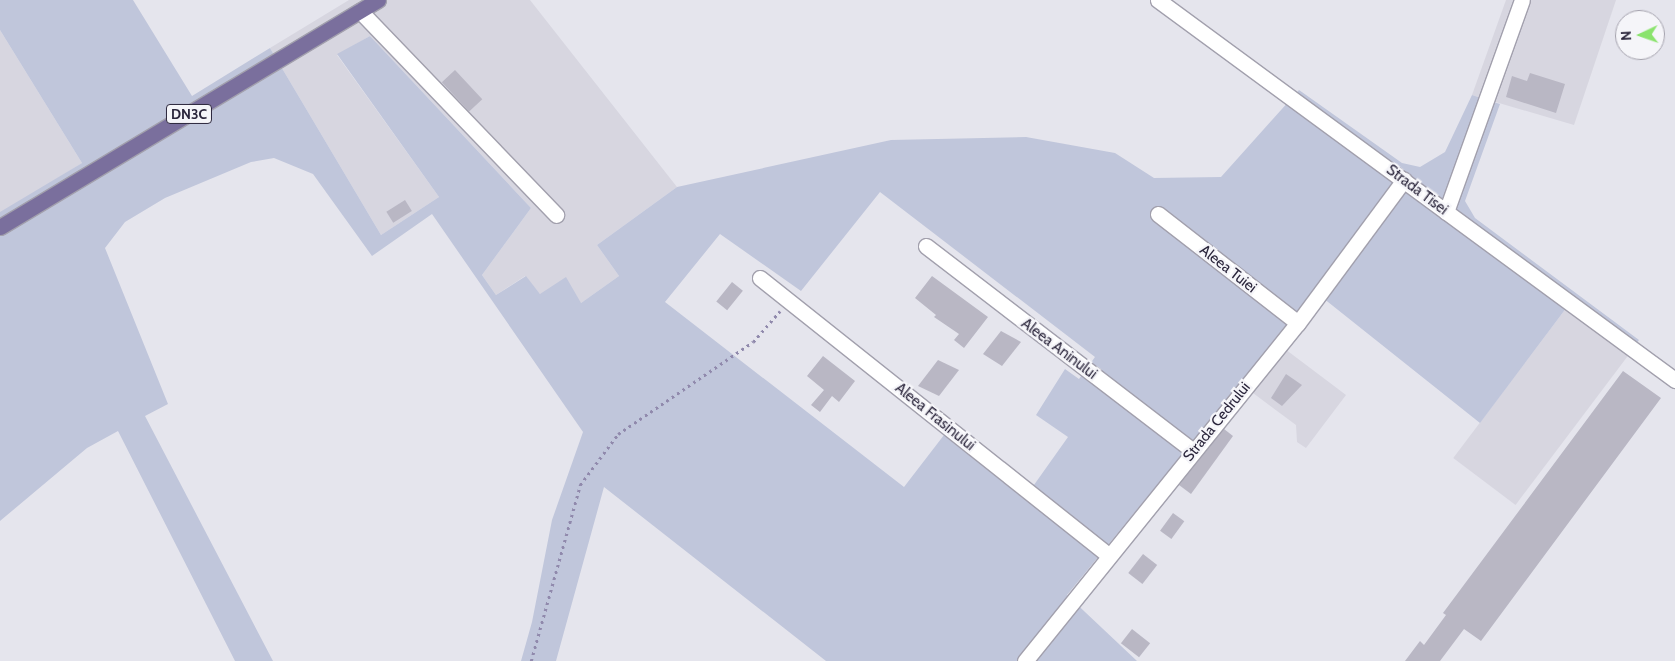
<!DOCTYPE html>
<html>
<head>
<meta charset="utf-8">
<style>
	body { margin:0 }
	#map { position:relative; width:1675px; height:661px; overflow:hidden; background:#e5e5ed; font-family:Cabin,sans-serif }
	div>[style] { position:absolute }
	.built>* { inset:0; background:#d7d6e0; transform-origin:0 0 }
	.green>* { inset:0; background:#c0c6db }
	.building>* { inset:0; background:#b9b7c4; transform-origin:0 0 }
	.path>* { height:2.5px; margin-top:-1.25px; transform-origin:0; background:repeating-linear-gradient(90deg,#9089ac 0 2.5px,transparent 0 6.5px) }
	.roads { filter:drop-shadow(1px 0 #a2a0ad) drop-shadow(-1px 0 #a2a0ad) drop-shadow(0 1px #a2a0ad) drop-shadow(0 -1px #a2a0ad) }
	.minor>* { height:15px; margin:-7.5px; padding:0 7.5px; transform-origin:7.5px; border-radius:7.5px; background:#fff }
	.major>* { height:15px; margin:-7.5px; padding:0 7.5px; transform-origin:7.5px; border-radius:7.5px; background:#7a6f9d }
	span { translate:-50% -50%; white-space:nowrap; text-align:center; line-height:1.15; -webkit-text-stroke:4.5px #f5f5f9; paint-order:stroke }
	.shield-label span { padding:1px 4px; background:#f5f5f9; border:1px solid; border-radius:4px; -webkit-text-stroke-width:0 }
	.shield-label { font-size:14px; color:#2b263c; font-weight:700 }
	.street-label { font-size:15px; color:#2b263c }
	.north { position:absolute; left:1615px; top:10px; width:50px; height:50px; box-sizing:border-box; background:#f5f5f9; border:1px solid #a4a2ad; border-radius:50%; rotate:267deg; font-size:14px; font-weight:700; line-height:20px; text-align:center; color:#2b263c }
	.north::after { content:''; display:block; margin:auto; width:18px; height:22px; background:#8ae36d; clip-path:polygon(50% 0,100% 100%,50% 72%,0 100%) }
</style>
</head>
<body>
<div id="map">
	<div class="built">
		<div style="clip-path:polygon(349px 0,530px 0,677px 187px,597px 245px,619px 276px,581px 303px,540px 294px,525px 276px,496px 295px,482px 275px,531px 208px,370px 36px,337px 55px,439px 197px,381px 235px,270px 48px)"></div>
		<div style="clip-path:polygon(1506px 0,1616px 0,1574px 125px,1472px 95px)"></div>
		<div style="clip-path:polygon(0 30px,82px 163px,0 214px)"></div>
		<div style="left:1567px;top:307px;width:78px;height:189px;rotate:37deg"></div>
		<div style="clip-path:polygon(1285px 349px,1346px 395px,1306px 448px,1297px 442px,1296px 425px,1253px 393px)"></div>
	</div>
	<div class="green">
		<div style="clip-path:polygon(evenodd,0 0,133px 0,192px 96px,270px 48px,381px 235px,439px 197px,337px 54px,370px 36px,531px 208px,482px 275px,496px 295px,526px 276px,540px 294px,566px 277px,581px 303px,619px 276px,597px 245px,677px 187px,891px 140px,1026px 137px,1115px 153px,1154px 178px,1221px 177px,1299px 90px,1402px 163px,1420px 167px,1445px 152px,1472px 95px,1500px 104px,1465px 201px,1475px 218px,1639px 340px,1629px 354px,1567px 307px,1480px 423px,1323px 298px,1275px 341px,1067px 595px,1137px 661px,826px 661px,604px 487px,556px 661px,521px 661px,532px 622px,552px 520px,583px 432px,432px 214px,372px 256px,313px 174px,274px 158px,251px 162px,165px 198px,125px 222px,105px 248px,168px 404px,145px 416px,273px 661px,235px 661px,118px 431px,87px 448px,0 521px,0 212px,82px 163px,0 30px,0 0,880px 192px,1095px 357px,1079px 379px,1065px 369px,1036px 415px,1068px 437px,1024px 499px,944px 435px,904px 487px,665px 302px,720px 234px,801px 291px,880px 192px)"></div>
	</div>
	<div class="building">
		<div style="left:455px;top:70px;width:40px;height:18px;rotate:47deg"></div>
		<div style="clip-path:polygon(1530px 73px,1565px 84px,1556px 113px,1506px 97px,1512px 76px,1527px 81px)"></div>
		<div style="left:405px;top:200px;width:13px;height:22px;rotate:58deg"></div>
		<div style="clip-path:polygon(932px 276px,988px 317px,964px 348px,954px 340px,959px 334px,934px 317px,936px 315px,915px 298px)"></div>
		<div style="left:732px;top:282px;width:14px;height:25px;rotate:39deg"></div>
		<div style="clip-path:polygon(1001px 331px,1021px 342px,1002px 366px,983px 354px)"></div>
		<div style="clip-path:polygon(823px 356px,855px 381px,839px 402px,832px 396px,820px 412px,811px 405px,824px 390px,807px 376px)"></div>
		<div style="clip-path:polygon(938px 360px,959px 370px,939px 396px,918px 386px)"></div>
		<div style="clip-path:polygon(1623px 371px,1661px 398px,1481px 641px,1464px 629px,1440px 661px,1405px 661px,1420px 641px,1424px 645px,1446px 615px,1443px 613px)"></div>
		<div style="clip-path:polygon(1286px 374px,1302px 385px,1282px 406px,1271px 398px)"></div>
		<div style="clip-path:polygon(1224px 429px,1233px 436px,1191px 494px,1179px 485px)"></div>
		<div style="left:1173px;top:513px;width:14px;height:22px;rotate:36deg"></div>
		<div style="left:1143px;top:554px;width:18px;height:24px;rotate:38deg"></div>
		<div style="left:1132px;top:629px;width:23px;height:18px;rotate:38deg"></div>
	</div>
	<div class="path">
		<div style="left:531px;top:661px;width:183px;rotate:-74.4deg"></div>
		<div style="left:580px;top:485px;width:64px;rotate:-53.3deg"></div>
		<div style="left:618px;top:434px;width:163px;rotate:-34.3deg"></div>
		<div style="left:753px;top:342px;width:41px;rotate:-48.9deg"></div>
	</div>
	<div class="roads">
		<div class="minor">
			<div style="left:1158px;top:0;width:642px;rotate:36.32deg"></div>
			<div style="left:360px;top:11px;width:283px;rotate:46.1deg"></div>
			<div style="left:1446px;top:212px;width:225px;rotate:-70.3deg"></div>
			<div style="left:1158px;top:214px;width:177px;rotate:37.9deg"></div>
			<div style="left:926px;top:246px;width:337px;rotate:37.5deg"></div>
			<div style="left:760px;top:278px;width:446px;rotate:38.5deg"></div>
			<div style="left:1025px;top:661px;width:434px;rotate:-51.1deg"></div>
			<div style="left:1298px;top:323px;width:178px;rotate:-53.5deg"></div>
		</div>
		<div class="major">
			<div style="left:0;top:227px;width:441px;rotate:-31deg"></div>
		</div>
	</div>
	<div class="shield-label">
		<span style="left:189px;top:114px">DN3C</span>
	</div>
	<div class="street-label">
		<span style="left:1417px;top:190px;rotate:37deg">Strada Tisei</span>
		<span style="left:1228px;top:269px;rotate:38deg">Aleea Tuiei</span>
		<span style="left:1059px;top:349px;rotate:37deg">Aleea Aninului</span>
		<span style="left:935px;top:417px;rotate:39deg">Aleea Frasinului</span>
		<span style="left:1217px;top:422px;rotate:-51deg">Strada Cedrului</span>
	</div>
	<div class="north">N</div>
</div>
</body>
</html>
